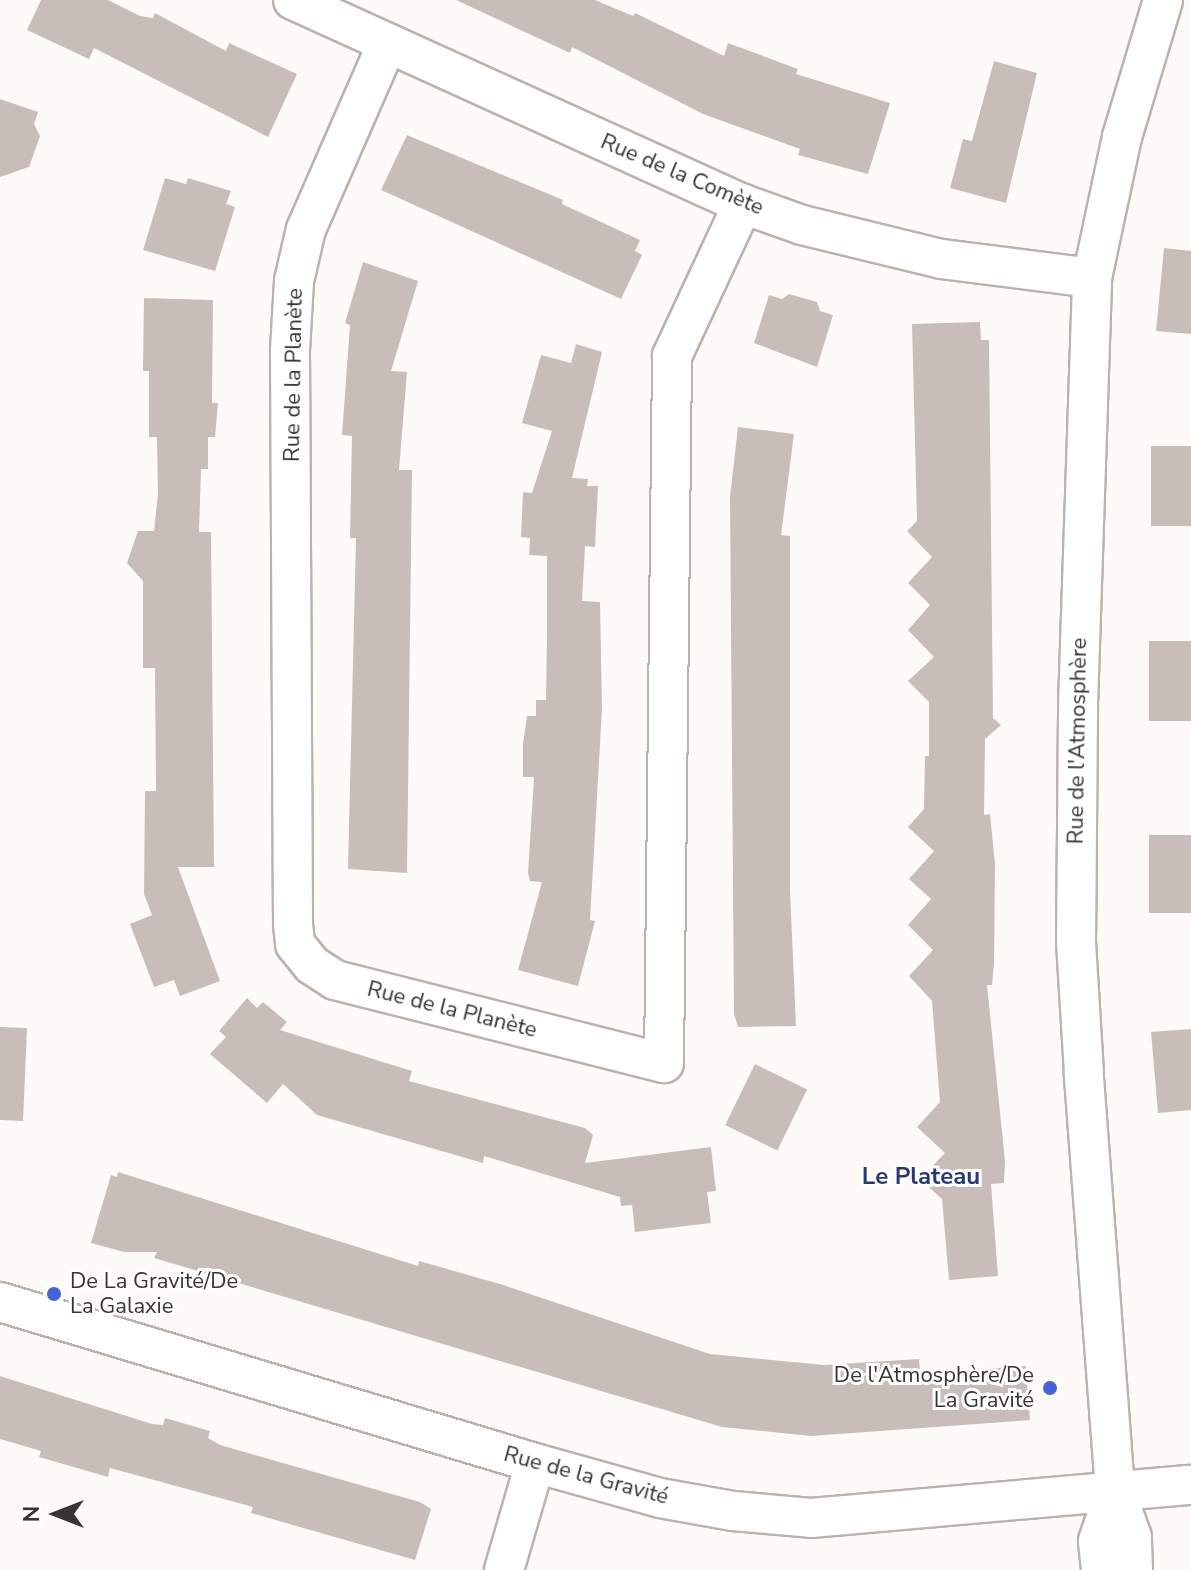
<!DOCTYPE html>
<html>
<head>
<meta charset="utf-8">
<style>
	body { margin:0 }
	#map { position:relative; width:1191px; height:1570px; overflow:hidden; background:#fefaf8; font-family:"Nunito Sans",sans-serif }
	div>[style] { position:absolute }
	.building>* { inset:0; background:#c8bdb8; transform-origin:0 0 }
	.roads { filter:drop-shadow(2px 0 #bcb2ad) drop-shadow(-2px 0 #bcb2ad) drop-shadow(0 2px #bcb2ad) drop-shadow(0 -2px #bcb2ad) }
	.minor>* { height:38px; margin:-19px; padding:0 19px; transform-origin:19px; border-radius:19px; background:#fff }
	.dots>* { width:22px; height:22px; translate:-50% -50%; box-sizing:border-box; border:4px solid #fff; border-radius:50% }
	span { translate:-50% -50%; white-space:nowrap; text-align:center; line-height:1.15; -webkit-text-stroke:6px #fff; paint-order:stroke }
	.street-label { font-size:22px; color:#383432 }
	.poi-label { font-size:22px; color:#383432 }
	.left { translate:0 -50%; text-align:left }
	.right { translate:-100% -50%; text-align:right }
	.neighbourhood-label { font-size:24px; color:#293a73; font-weight:700 }
	.north { position:absolute; left:16px; top:1474px; width:80px; height:80px; -webkit-text-stroke:6px #fff; paint-order:stroke; rotate:270deg; font-size:22px; font-weight:700; line-height:32px; text-align:center; color:#383432 }
	.north::after { content:''; display:block; margin:auto; width:28px; height:36px; background:#383432; clip-path:polygon(50% 0,100% 100%,50% 72%,0 100%) }
</style>
</head>
<body>
<div id="map">
	<div class="building">
		<div style="clip-path:polygon(41px 0,108px 0,140px 16px,153px 18px,155px 13px,226px 51px,229px 43px,297px 74px,268px 137px,94px 48px,89px 59px,27px 30px)"></div>
		<div style="clip-path:polygon(456px 0,595px 0,633px 16px,635px 13px,724px 56px,728px 43px,798px 69px,796px 74px,890px 103px,868px 174px,798px 155px,800px 149px,703px 114px,572px 47px,570px 53px)"></div>
		<div style="clip-path:polygon(994px 61px,1037px 73px,1006px 203px,950px 188px,963px 139px,972px 141px)"></div>
		<div style="clip-path:polygon(0 99px,38px 112px,34px 124px,40px 136px,29px 167px,0 177px)"></div>
		<div style="clip-path:polygon(407px 135px,563px 200px,562px 204px,640px 240px,635px 251px,642px 255px,621px 299px,381px 190px)"></div>
		<div style="clip-path:polygon(165px 178px,186px 184px,188px 178px,231px 191px,226px 204px,235px 207px,215px 271px,143px 250px)"></div>
		<div style="clip-path:polygon(1164px 248px,1191px 251px,1191px 334px,1156px 331px)"></div>
		<div style="clip-path:polygon(363px 262px,418px 281px,391px 371px,407px 372px,399px 470px,412px 470px,407px 873px,348px 869px,356px 538px,350px 538px,352px 436px,342px 435px,350px 325px,345px 323px)"></div>
		<div style="clip-path:polygon(789px 294px,817px 302px,820px 311px,833px 315px,817px 367px,754px 343px,769px 295px,782px 299px)"></div>
		<div style="clip-path:polygon(144px 298px,213px 300px,212px 403px,218px 403px,215px 437px,208px 437px,208px 469px,201px 469px,199px 532px,211px 532px,214px 867px,178px 867px,220px 981px,180px 996px,174px 980px,154px 987px,130px 924px,152px 915px,144px 894px,145px 791px,156px 791px,155px 668px,143px 668px,143px 581px,127px 563px,138px 531px,154px 531px,158px 494px,157px 437px,149px 437px,149px 371px,143px 371px)"></div>
		<div style="clip-path:polygon(980px 322px,981px 340px,989px 340px,993px 718px,1001px 725px,985px 739px,984px 815px,990px 814px,995px 864px,994px 963px,992px 985px,987px 985px,1005px 1161px,1004px 1183px,991px 1184px,998px 1276px,949px 1280px,942px 1199px,920px 1179px,945px 1153px,917px 1127px,940px 1102px,932px 1001px,909px 976px,933px 950px,908px 925px,931px 899px,909px 879px,934px 851px,908px 827px,924px 809px,925px 756px,929px 756px,929px 702px,908px 681px,934px 657px,908px 630px,930px 605px,908px 583px,932px 557px,907px 531px,917px 521px,912px 324px)"></div>
		<div style="clip-path:polygon(576px 344px,602px 352px,572px 478px,588px 479px,587px 486px,598px 486px,595px 547px,585px 546px,582px 601px,600px 602px,602px 709px,590px 920px,595px 921px,578px 986px,518px 970px,542px 882px,530px 881px,528px 873px,534px 777px,523px 777px,523px 744px,527px 716px,536px 716px,536px 700px,546px 700px,547px 634px,547px 556px,529px 555px,530px 538px,521px 537px,523px 492px,532px 493px,552px 431px,522px 423px,541px 355px,571px 363px)"></div>
		<div style="clip-path:polygon(738px 427px,794px 434px,781px 535px,790px 536px,790px 890px,796px 1026px,738px 1027px,734px 1014px,730px 497px)"></div>
		<div style="left:1151px;top:446px;width:40px;height:80px"></div>
		<div style="left:1149px;top:641px;width:42px;height:80px"></div>
		<div style="left:1191px;top:835px;width:78px;height:42px;rotate:90deg"></div>
		<div style="clip-path:polygon(247px 998px,257px 1008px,263px 1002px,287px 1022px,280px 1030px,412px 1071px,409px 1081px,585px 1128px,593px 1135px,585px 1163px,711px 1147px,716px 1191px,707px 1192px,711px 1223px,635px 1232px,632px 1205px,621px 1206px,620px 1197px,484px 1156px,483px 1163px,317px 1115px,283px 1084px,267px 1103px,210px 1054px,226px 1037px,219px 1031px)"></div>
		<div style="clip-path:polygon(0 1027px,27px 1028px,23px 1121px,0 1120px)"></div>
		<div style="clip-path:polygon(1191px 1029px,1191px 1110px,1158px 1113px,1151px 1032px)"></div>
		<div style="left:755px;top:1064px;width:58px;height:68px;rotate:26deg"></div>
		<div style="clip-path:polygon(118px 1172px,418px 1266px,419px 1261px,500px 1284px,710px 1354px,824px 1365px,919px 1359px,920px 1374px,1026px 1366px,1030px 1420px,811px 1436px,722px 1427px,154px 1258px,157px 1252px,124px 1252px,91px 1243px,111px 1175px,117px 1177px)"></div>
		<div style="clip-path:polygon(0 1376px,152px 1424px,163px 1425px,165px 1418px,210px 1431px,208px 1438px,220px 1445px,420px 1502px,431px 1509px,415px 1560px,251px 1513px,253px 1507px,110px 1468px,108px 1477px,39px 1457px,41px 1451px,0 1439px)"></div>
	</div>
	<div class="roads">
		<div class="minor">
			<div style="left:293px;top:0;width:494px;rotate:24.4deg"></div>
			<div style="left:743px;top:204px;width:63px;rotate:19.6deg"></div>
			<div style="left:802px;top:225px;width:144px;rotate:13.7deg"></div>
			<div style="left:942px;top:259px;width:151px;rotate:7.2deg"></div>
			<div style="left:387px;top:44px;width:202px;rotate:113.6deg"></div>
			<div style="left:306px;top:229px;width:53px;rotate:103deg"></div>
			<div style="left:294px;top:281px;width:69px;rotate:93.3deg"></div>
			<div style="left:290px;top:350px;width:574px;rotate:89.7deg"></div>
			<div style="left:293px;top:924px;width:20px;rotate:84deg"></div>
			<div style="left:295px;top:944px;width:27px;rotate:51deg"></div>
			<div style="left:312px;top:965px;width:27px;rotate:33deg"></div>
			<div style="left:335px;top:980px;width:339px;rotate:14.2deg"></div>
			<div style="left:664px;top:1063px;width:707px;rotate:-89.35deg"></div>
			<div style="left:672px;top:356px;width:168px;rotate:-65deg"></div>
			<div style="left:0;top:1302px;width:559px;rotate:16.75deg"></div>
			<div style="left:535px;top:1463px;width:130px;rotate:15.6deg"></div>
			<div style="left:660px;top:1498px;width:74px;rotate:10.1deg"></div>
			<div style="left:733px;top:1511px;width:78px;rotate:5.1deg"></div>
			<div style="left:811px;top:1518px;width:381px;rotate:-5deg"></div>
			<div style="left:504px;top:1570px;width:111px;rotate:-73.8deg"></div>
			<div style="left:1101px;top:1570px;width:29px;rotate:-96deg"></div>
			<div style="left:1098px;top:1541px;width:54px;rotate:-71.6deg"></div>
			<div style="left:1133px;top:1570px;width:33px;rotate:-92deg"></div>
			<div style="left:1132px;top:1537px;width:50px;rotate:-109.9deg"></div>
			<div style="left:1115px;top:1490px;width:418px;rotate:-94.3deg"></div>
			<div style="left:1084px;top:1073px;width:130px;rotate:-93.5deg"></div>
			<div style="left:1076px;top:943px;width:238px;rotate:-89.5deg"></div>
			<div style="left:1078px;top:705px;width:427px;rotate:-88.1deg"></div>
			<div style="left:1092px;top:278px;width:144px;rotate:-78deg"></div>
			<div style="left:1122px;top:137px;width:143px;rotate:-73.3deg"></div>
		</div>
	</div>
	<div class="dots">
		<div style="left:54px;top:1294px;background:#4563d6"></div>
		<div style="left:1050px;top:1388px;background:#4563d6"></div>
	</div>
	<div class="street-label">
		<span style="left:682px;top:175px;rotate:23deg">Rue de la Comète</span>
		<span style="left:294px;top:375px;rotate:-89deg">Rue de la Planète</span>
		<span style="left:1078px;top:741px;rotate:-89deg">Rue de l'Atmosphère</span>
		<span style="left:452px;top:1010px;rotate:14deg">Rue de la Planète</span>
		<span style="left:586px;top:1476px;rotate:15deg">Rue de la Gravité</span>
	</div>
	<div class="poi-label">
		<span class="left" style="left:70px;top:1294px">De La Gravité/De<br>La Galaxie</span>
		<span class="right" style="left:1034px;top:1388px">De l'Atmosphère/De<br>La Gravité</span>
	</div>
	<div class="neighbourhood-label">
		<span style="left:921px;top:1177px">Le Plateau</span>
	</div>
	<div class="north">N</div>
</div>
</body>
</html>
